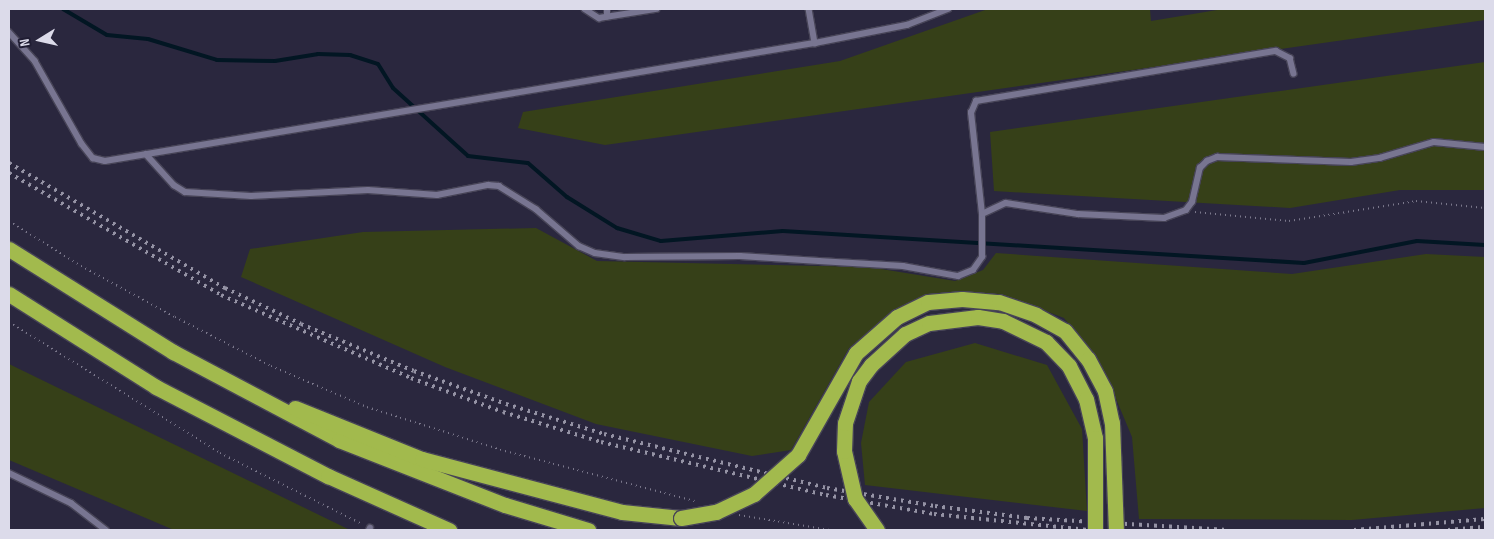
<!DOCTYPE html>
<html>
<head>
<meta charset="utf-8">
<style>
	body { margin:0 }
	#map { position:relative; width:1494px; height:539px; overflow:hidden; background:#2a273e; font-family:"Sofia Sans Condensed",sans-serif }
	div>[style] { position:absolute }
	.green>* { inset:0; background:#364018 }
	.stream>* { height:4px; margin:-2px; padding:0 2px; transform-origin:2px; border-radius:2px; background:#021623 }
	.path>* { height:2px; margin-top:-1px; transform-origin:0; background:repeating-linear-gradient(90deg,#7b788c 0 1px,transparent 0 5px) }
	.roads { filter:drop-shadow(1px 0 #474457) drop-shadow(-1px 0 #474457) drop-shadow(0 1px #474457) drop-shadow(0 -1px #474457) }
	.lane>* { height:5.5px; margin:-2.75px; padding:0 2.75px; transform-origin:2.75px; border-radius:2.75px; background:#787591 }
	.highway>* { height:15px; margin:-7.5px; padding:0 7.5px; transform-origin:7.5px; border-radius:7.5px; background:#a2ba4d }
	.rail>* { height:4px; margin-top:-2px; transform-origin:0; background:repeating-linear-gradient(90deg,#9593a5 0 2.5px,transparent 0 7.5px) }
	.bridges { filter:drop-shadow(1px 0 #474457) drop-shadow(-1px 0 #474457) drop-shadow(0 1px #474457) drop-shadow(0 -1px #474457) }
	.highway-bridge>* { height:15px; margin:-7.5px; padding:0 7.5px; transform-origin:7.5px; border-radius:7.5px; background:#a2ba4d }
	span { translate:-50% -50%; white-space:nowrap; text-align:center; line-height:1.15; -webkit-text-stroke:5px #201d33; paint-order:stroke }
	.frame { position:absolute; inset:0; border:10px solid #dcdbea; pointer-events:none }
	.north { position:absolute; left:15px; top:15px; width:50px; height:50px; -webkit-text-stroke:4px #201d33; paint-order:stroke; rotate:260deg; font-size:14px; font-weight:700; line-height:20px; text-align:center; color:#dcdbea }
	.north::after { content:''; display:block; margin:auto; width:18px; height:22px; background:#dcdbea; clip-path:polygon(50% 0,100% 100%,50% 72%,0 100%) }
</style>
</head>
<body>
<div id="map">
	<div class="green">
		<div style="clip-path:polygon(988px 9px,1150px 9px,1151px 21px,1223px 9px,1485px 9px,1485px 20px,605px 145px,518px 128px,523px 112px,840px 61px)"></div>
		<div style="clip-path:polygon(1485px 62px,1485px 190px,1400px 190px,1290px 208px,994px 191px,990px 132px)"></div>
		<div style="clip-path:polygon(536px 228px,597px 261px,869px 267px,955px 281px,983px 270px,996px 253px,1292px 274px,1426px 254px,1485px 257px,1485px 508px,1352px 520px,1139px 519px,1132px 437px,1104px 370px,1064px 318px,1001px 294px,942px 293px,899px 309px,849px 348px,791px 450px,752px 456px,596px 424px,445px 367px,241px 277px,250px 249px,363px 232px)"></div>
		<div style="clip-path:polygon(975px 343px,1047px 365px,1082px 429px,1087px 511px,865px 485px,861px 443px,869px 402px,906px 362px)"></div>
		<div style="clip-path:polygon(9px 364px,350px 530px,174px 530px,9px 460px)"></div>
	</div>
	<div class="stream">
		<div style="left:63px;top:9px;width:51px;rotate:30.6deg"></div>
		<div style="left:107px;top:35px;width:41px;rotate:5.6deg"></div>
		<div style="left:148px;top:39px;width:72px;rotate:16.9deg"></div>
		<div style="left:217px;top:60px;width:58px;rotate:1deg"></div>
		<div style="left:275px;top:61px;width:44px;rotate:-9.2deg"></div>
		<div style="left:318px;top:54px;width:32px;rotate:2deg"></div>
		<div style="left:350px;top:55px;width:29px;rotate:18deg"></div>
		<div style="left:378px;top:64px;width:28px;rotate:58deg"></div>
		<div style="left:393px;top:88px;width:101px;rotate:42.2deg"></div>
		<div style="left:468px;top:156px;width:60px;rotate:6.7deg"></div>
		<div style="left:528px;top:163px;width:52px;rotate:41.1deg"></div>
		<div style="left:567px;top:197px;width:59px;rotate:31.8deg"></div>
		<div style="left:617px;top:228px;width:46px;rotate:16.5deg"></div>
		<div style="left:661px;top:241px;width:122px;rotate:-4.7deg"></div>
		<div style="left:783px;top:231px;width:522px;rotate:3.51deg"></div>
		<div style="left:1304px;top:263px;width:115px;rotate:-11deg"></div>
		<div style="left:1417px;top:241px;width:68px;rotate:3.4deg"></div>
	</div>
	<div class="path">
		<div style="left:1195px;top:212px;width:94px;rotate:5.5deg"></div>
		<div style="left:1289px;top:221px;width:129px;rotate:-8.9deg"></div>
		<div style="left:1416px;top:201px;width:69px;rotate:5.8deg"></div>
		<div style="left:9px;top:221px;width:85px;rotate:32deg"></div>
		<div style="left:81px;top:266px;width:107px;rotate:28.5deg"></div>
		<div style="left:175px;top:317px;width:108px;rotate:27deg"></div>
		<div style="left:271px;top:366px;width:104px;rotate:23.1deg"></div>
		<div style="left:367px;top:407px;width:145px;rotate:17.7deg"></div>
		<div style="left:505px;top:451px;width:196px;rotate:14.8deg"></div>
		<div style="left:9px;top:322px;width:248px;rotate:31.8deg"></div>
		<div style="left:220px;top:453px;width:159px;rotate:26.6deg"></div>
		<div style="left:739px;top:515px;width:92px;rotate:9.4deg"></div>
	</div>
	<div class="roads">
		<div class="lane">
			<div style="left:585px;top:9px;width:17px;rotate:33deg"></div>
			<div style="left:599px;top:18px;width:58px;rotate:-9deg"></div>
			<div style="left:809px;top:9px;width:35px;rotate:80deg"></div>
			<div style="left:607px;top:17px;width:8px;rotate:-90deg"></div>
			<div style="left:9px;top:32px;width:39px;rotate:48deg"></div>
			<div style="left:35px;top:61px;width:95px;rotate:60.5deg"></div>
			<div style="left:82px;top:144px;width:18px;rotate:52deg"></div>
			<div style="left:93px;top:158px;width:12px;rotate:14deg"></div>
			<div style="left:105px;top:161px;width:720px;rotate:-9.44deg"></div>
			<div style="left:815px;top:43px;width:94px;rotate:-11.1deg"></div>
			<div style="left:907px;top:25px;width:44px;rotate:-21.3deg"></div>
			<div style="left:146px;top:154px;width:42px;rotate:47.9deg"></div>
			<div style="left:174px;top:185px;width:13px;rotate:32deg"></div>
			<div style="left:185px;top:192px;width:66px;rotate:3.5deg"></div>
			<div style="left:251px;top:196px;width:117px;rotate:-2.9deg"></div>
			<div style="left:368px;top:190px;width:69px;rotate:4.1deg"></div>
			<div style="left:437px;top:195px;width:52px;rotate:-11.1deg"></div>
			<div style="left:488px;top:185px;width:11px;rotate:5deg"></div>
			<div style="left:499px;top:186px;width:44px;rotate:31.9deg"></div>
			<div style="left:536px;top:209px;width:57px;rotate:40.7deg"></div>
			<div style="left:579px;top:246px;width:17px;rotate:24deg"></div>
			<div style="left:595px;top:253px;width:30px;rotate:8deg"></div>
			<div style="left:625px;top:257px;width:115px;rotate:-0.5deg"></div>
			<div style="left:740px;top:256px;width:79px;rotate:3.6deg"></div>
			<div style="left:819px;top:261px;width:84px;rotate:3.4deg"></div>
			<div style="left:903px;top:266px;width:56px;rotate:10.3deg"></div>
			<div style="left:958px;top:276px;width:16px;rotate:-22deg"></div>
			<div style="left:973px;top:270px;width:16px;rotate:-55deg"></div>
			<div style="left:982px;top:257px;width:43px;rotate:-90deg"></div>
			<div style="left:982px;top:214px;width:102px;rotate:-96.2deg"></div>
			<div style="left:971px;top:113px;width:13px;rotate:-67deg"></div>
			<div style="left:976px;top:101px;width:304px;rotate:-9.5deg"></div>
			<div style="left:1276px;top:51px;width:16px;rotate:27deg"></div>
			<div style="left:1290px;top:58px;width:16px;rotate:76deg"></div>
			<div style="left:982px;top:214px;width:26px;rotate:-25deg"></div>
			<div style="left:1006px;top:203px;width:73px;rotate:8.7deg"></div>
			<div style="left:1078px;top:214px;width:86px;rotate:2.7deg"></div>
			<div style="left:1164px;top:218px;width:23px;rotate:-20deg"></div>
			<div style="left:1186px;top:210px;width:10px;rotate:-53deg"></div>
			<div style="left:1192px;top:202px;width:35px;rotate:-77deg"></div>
			<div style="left:1200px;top:168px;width:10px;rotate:-45deg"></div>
			<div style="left:1207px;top:161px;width:11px;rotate:-22deg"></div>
			<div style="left:1217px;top:157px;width:134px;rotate:2.1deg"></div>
			<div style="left:1351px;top:162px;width:29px;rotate:-8deg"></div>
			<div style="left:1380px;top:158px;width:56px;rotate:-16.5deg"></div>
			<div style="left:1434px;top:142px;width:51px;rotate:5.6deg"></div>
			<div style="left:9px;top:473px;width:69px;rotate:25.8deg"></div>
			<div style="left:71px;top:503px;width:44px;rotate:37.6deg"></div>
			<div style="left:369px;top:530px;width:2px;rotate:-63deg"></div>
		</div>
		<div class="highway">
			<div style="left:9px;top:249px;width:194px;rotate:32.1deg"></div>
			<div style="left:173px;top:352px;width:188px;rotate:27.9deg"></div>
			<div style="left:339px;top:440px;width:178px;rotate:21.4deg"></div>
			<div style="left:505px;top:505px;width:87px;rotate:16.8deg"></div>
			<div style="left:9px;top:294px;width:174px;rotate:32.3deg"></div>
			<div style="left:156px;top:387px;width:194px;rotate:27.4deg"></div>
			<div style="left:328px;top:476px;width:133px;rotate:24.1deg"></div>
			<div style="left:295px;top:408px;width:137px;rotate:21.9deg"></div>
			<div style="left:422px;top:459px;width:207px;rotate:14.8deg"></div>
			<div style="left:622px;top:512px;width:59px;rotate:5.8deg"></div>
		</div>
	</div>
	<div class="rail">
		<div style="left:9px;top:163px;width:250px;rotate:30.1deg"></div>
		<div style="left:225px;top:288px;width:84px;rotate:25.3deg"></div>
		<div style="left:301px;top:324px;width:122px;rotate:22.6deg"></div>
		<div style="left:414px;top:371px;width:98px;rotate:19.7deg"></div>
		<div style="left:506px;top:404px;width:102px;rotate:17deg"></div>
		<div style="left:604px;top:434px;width:229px;rotate:13.6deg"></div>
		<div style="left:827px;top:488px;width:109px;rotate:9.5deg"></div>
		<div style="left:935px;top:506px;width:93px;rotate:7.4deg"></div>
		<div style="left:1027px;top:518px;width:202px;rotate:3.4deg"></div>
		<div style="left:9px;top:173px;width:245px;rotate:29.9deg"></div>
		<div style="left:221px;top:295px;width:207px;rotate:23.6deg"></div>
		<div style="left:411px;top:378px;width:98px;rotate:20.3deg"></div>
		<div style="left:503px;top:412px;width:102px;rotate:17deg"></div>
		<div style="left:601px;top:442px;width:231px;rotate:13.3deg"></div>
		<div style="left:826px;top:495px;width:110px;rotate:10deg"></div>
		<div style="left:934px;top:514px;width:155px;rotate:5.9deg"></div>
		<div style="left:1354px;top:530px;width:131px;rotate:-4.8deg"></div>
		<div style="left:1448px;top:530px;width:37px;rotate:-5deg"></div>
	</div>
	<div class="bridges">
		<div class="highway-bridge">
			<div style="left:681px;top:518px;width:36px;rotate:-10deg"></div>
			<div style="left:716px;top:512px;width:42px;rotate:-25.3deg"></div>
			<div style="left:754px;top:494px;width:59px;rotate:-41.6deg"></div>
			<div style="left:798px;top:455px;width:117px;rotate:-60.4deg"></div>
			<div style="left:856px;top:353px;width:55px;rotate:-41.3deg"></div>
			<div style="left:897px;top:317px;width:34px;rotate:-26deg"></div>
			<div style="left:928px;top:302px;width:34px;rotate:-5deg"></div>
			<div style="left:962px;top:299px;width:37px;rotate:5deg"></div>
			<div style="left:999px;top:302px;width:39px;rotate:19deg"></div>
			<div style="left:1036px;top:315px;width:33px;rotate:29deg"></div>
			<div style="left:1065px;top:331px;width:36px;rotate:51deg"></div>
			<div style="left:1088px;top:359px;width:36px;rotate:62deg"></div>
			<div style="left:1105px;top:391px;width:33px;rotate:78deg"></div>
			<div style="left:1112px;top:423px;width:107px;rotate:87.9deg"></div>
			<div style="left:877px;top:530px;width:38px;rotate:-125deg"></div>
			<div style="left:855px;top:499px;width:49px;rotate:-102.9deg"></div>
			<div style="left:844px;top:451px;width:28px;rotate:-88deg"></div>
			<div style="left:845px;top:423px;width:44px;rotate:-71.6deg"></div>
			<div style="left:859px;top:381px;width:20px;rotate:-53deg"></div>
			<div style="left:871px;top:365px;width:46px;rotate:-42.4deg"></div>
			<div style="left:905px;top:334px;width:26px;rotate:-25deg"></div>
			<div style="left:929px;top:323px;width:49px;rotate:-7deg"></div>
			<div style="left:978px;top:317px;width:25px;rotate:9deg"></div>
			<div style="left:1003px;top:321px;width:48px;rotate:26deg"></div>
			<div style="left:1046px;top:342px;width:33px;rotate:46deg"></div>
			<div style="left:1069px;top:366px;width:37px;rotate:63deg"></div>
			<div style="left:1086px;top:399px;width:40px;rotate:77deg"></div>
			<div style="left:1095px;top:438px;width:92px;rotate:90deg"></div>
		</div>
	</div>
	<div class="frame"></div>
	<div class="north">N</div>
</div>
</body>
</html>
